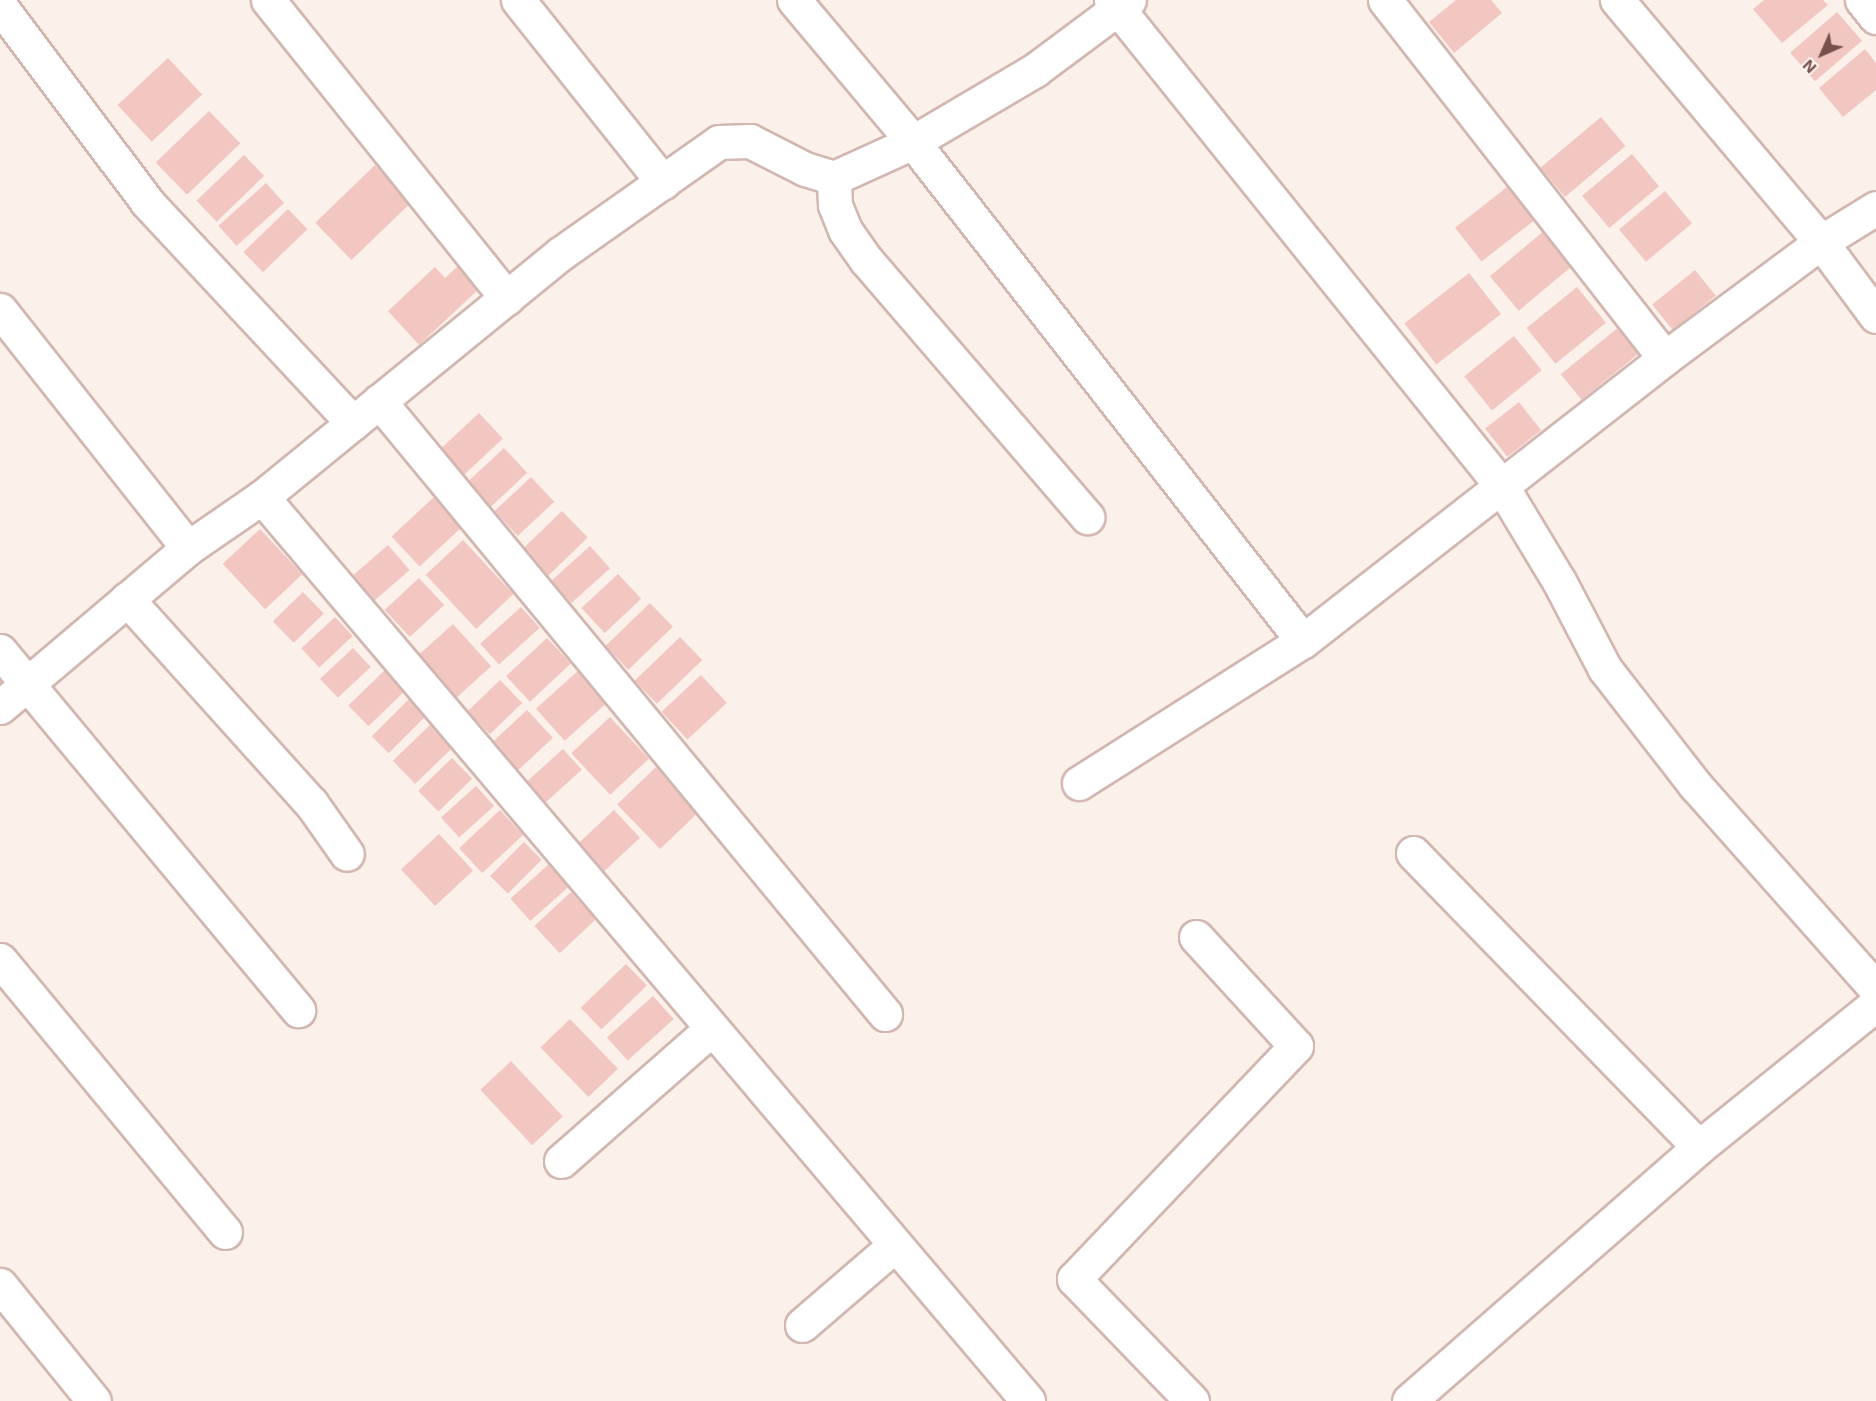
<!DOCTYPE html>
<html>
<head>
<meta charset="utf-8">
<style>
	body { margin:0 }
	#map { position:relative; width:1876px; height:1401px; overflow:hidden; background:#fcf0ea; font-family:"Exo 2",sans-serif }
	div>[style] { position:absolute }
	.building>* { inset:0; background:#f2c7c1; transform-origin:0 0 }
	.roads { filter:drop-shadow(2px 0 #d1b6b1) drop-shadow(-2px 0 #d1b6b1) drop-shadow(0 2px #d1b6b1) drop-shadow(0 -2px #d1b6b1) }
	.minor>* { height:33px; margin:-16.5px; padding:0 16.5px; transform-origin:16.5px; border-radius:16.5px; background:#fff }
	span { translate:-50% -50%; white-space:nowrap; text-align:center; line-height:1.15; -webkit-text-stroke:6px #fff5f0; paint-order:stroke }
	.north { position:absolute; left:1792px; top:24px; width:60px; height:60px; -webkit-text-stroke:4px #fff5f0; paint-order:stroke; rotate:225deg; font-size:16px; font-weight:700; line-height:24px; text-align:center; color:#774f4d }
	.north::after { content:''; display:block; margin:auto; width:21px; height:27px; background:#774f4d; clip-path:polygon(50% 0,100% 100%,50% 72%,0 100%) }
</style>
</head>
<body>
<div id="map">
	<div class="building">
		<div style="clip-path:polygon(1456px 0,1491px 0,1502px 13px,1454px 53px,1429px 22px)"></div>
		<div style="clip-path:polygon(1764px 0,1823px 0,1828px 5px,1782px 43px,1753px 9px)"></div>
		<div style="left:1837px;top:12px;width:38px;height:62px;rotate:49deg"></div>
		<div style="clip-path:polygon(1865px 49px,1876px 63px,1876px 90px,1843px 117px,1819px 88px)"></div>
		<div style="left:168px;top:58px;width:50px;height:69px;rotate:47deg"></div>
		<div style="left:209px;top:111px;width:45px;height:74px;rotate:46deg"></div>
		<div style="left:1601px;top:117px;width:38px;height:79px;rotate:50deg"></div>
		<div style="left:1632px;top:154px;width:42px;height:65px;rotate:50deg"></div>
		<div style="left:244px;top:155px;width:29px;height:66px;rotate:46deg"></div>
		<div style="left:375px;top:165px;width:52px;height:83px;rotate:46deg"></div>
		<div style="left:266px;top:183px;width:27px;height:64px;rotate:48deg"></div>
		<div style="left:1511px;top:184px;width:43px;height:71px;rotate:52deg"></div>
		<div style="left:1665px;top:191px;width:42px;height:60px;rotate:50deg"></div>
		<div style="left:288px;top:209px;width:28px;height:62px;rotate:46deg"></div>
		<div style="left:1545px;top:230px;width:45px;height:72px;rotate:50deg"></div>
		<div style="clip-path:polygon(460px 264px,481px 287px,419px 345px,388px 311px,435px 267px,445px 278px)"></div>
		<div style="left:1695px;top:270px;width:33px;height:55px;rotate:51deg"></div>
		<div style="left:1469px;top:273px;width:52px;height:82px;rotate:52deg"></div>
		<div style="left:1577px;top:287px;width:46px;height:65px;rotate:51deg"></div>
		<div style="left:1619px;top:327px;width:33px;height:75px;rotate:51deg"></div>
		<div style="left:1514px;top:336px;width:44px;height:64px;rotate:51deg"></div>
		<div style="left:1519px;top:402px;width:36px;height:43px;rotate:52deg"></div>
		<div style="left:479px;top:413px;width:35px;height:56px;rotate:47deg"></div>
		<div style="left:504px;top:448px;width:34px;height:50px;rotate:47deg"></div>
		<div style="left:531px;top:477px;width:34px;height:50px;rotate:47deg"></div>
		<div style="left:434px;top:497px;width:41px;height:58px;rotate:47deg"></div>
		<div style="left:562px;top:511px;width:37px;height:57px;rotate:46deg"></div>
		<div style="left:260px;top:529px;width:62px;height:51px;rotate:47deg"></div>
		<div style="left:463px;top:540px;width:74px;height:51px;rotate:47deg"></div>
		<div style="left:388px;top:545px;width:33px;height:48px;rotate:49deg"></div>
		<div style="left:590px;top:546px;width:30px;height:52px;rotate:48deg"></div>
		<div style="left:618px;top:574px;width:34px;height:50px;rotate:47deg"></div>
		<div style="left:419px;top:578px;width:37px;height:47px;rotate:47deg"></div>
		<div style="left:303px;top:592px;width:30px;height:42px;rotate:46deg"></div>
		<div style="left:650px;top:603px;width:33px;height:62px;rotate:46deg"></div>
		<div style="left:521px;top:607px;width:28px;height:55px;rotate:48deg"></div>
		<div style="left:335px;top:617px;width:26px;height:46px;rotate:47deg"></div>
		<div style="left:453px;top:624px;width:57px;height:49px;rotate:48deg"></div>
		<div style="left:680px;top:637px;width:32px;height:63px;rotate:46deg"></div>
		<div style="left:547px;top:638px;width:35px;height:56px;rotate:47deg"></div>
		<div style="left:353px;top:648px;width:26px;height:45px;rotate:47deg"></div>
		<div style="left:385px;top:670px;width:29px;height:51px;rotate:46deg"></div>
		<div style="left:579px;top:670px;width:43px;height:58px;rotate:48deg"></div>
		<div style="left:701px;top:675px;width:38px;height:54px;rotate:47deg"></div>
		<div style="left:500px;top:680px;width:32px;height:45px;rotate:46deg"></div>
		<div style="left:412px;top:696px;width:24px;height:57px;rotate:45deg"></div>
		<div style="left:527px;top:710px;width:38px;height:52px;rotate:47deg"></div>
		<div style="left:610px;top:717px;width:57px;height:53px;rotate:47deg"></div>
		<div style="left:431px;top:724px;width:32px;height:53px;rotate:46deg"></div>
		<div style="left:563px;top:749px;width:28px;height:53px;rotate:48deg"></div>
		<div style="left:452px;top:758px;width:29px;height:47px;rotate:46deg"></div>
		<div style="left:656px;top:767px;width:62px;height:54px;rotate:46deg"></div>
		<div style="left:476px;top:786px;width:27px;height:47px;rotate:48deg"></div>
		<div style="left:500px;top:810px;width:34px;height:56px;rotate:47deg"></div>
		<div style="left:614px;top:810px;width:38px;height:52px;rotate:47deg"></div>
		<div style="left:439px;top:834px;width:50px;height:52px;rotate:47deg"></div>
		<div style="left:524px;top:842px;width:25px;height:48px;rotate:45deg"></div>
		<div style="left:549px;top:864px;width:30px;height:52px;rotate:48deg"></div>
		<div style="left:571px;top:892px;width:37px;height:50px;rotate:47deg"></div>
		<div style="left:626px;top:964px;width:30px;height:63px;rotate:46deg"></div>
		<div style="left:653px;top:996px;width:31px;height:62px;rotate:48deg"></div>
		<div style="left:570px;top:1019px;width:69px;height:41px;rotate:46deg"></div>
		<div style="left:511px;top:1061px;width:76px;height:42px;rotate:47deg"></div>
	</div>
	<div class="roads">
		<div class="minor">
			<div style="left:268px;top:0;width:382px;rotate:51.3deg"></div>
			<div style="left:518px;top:0;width:233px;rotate:51.5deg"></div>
			<div style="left:794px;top:0;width:185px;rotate:50deg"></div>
			<div style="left:913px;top:142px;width:633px;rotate:51.99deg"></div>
			<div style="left:1303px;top:641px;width:459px;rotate:-38deg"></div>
			<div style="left:1111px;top:0;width:622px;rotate:51.2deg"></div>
			<div style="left:1501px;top:485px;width:112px;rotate:58.9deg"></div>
			<div style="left:1559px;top:581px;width:99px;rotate:62.4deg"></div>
			<div style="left:1605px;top:669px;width:147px;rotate:52.2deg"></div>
			<div style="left:1695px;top:785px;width:273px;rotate:48.4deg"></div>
			<div style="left:1385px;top:0;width:454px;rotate:52deg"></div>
			<div style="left:1665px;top:358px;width:194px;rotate:-36.6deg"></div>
			<div style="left:1821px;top:242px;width:317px;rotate:-130.1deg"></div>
			<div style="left:1862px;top:0;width:22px;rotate:51deg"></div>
			<div style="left:0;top:6px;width:245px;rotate:53.1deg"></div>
			<div style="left:147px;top:202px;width:302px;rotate:47deg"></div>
			<div style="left:834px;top:178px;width:27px;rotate:88deg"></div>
			<div style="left:835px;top:205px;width:27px;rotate:68deg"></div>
			<div style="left:845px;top:230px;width:38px;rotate:55deg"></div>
			<div style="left:867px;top:261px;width:338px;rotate:49.3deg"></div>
			<div style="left:1876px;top:208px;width:65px;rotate:148.3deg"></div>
			<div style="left:1821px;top:242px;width:92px;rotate:53.4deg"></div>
			<div style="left:0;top:310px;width:303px;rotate:51.7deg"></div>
			<div style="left:379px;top:401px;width:795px;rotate:50.46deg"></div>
			<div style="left:262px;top:497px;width:1185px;rotate:49.72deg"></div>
			<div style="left:127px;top:599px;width:275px;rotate:48deg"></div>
			<div style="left:311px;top:803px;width:62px;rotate:54.8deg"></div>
			<div style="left:0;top:651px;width:467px;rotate:50.3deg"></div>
			<div style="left:0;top:707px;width:246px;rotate:-40.2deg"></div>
			<div style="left:188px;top:548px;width:90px;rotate:-34.6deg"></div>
			<div style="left:262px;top:497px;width:385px;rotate:-39.2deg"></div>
			<div style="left:560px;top:254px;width:194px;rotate:-35.2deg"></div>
			<div style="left:719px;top:142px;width:31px;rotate:-2deg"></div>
			<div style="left:750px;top:141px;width:62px;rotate:27deg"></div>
			<div style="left:805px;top:169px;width:30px;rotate:17deg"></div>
			<div style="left:834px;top:178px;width:87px;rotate:-24.5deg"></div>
			<div style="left:913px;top:142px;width:142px;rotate:-30.5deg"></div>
			<div style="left:1035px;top:70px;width:117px;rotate:-36.7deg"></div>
			<div style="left:1079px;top:783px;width:265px;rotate:-32.4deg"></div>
			<div style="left:1413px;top:853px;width:410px;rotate:45.8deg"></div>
			<div style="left:0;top:960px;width:353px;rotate:50.4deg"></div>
			<div style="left:561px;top:1161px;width:200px;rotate:-41.3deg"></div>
			<div style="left:0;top:1285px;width:149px;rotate:51deg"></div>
			<div style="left:802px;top:1325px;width:123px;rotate:-40.7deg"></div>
			<div style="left:1192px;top:1401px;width:170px;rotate:-134deg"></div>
			<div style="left:1074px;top:1279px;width:322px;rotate:-46.4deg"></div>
			<div style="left:1296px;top:1046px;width:148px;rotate:-132.5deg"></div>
			<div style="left:1409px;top:1401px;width:386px;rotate:-41.2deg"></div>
			<div style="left:1699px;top:1147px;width:228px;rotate:-38.9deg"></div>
		</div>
	</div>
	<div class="north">N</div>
</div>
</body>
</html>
